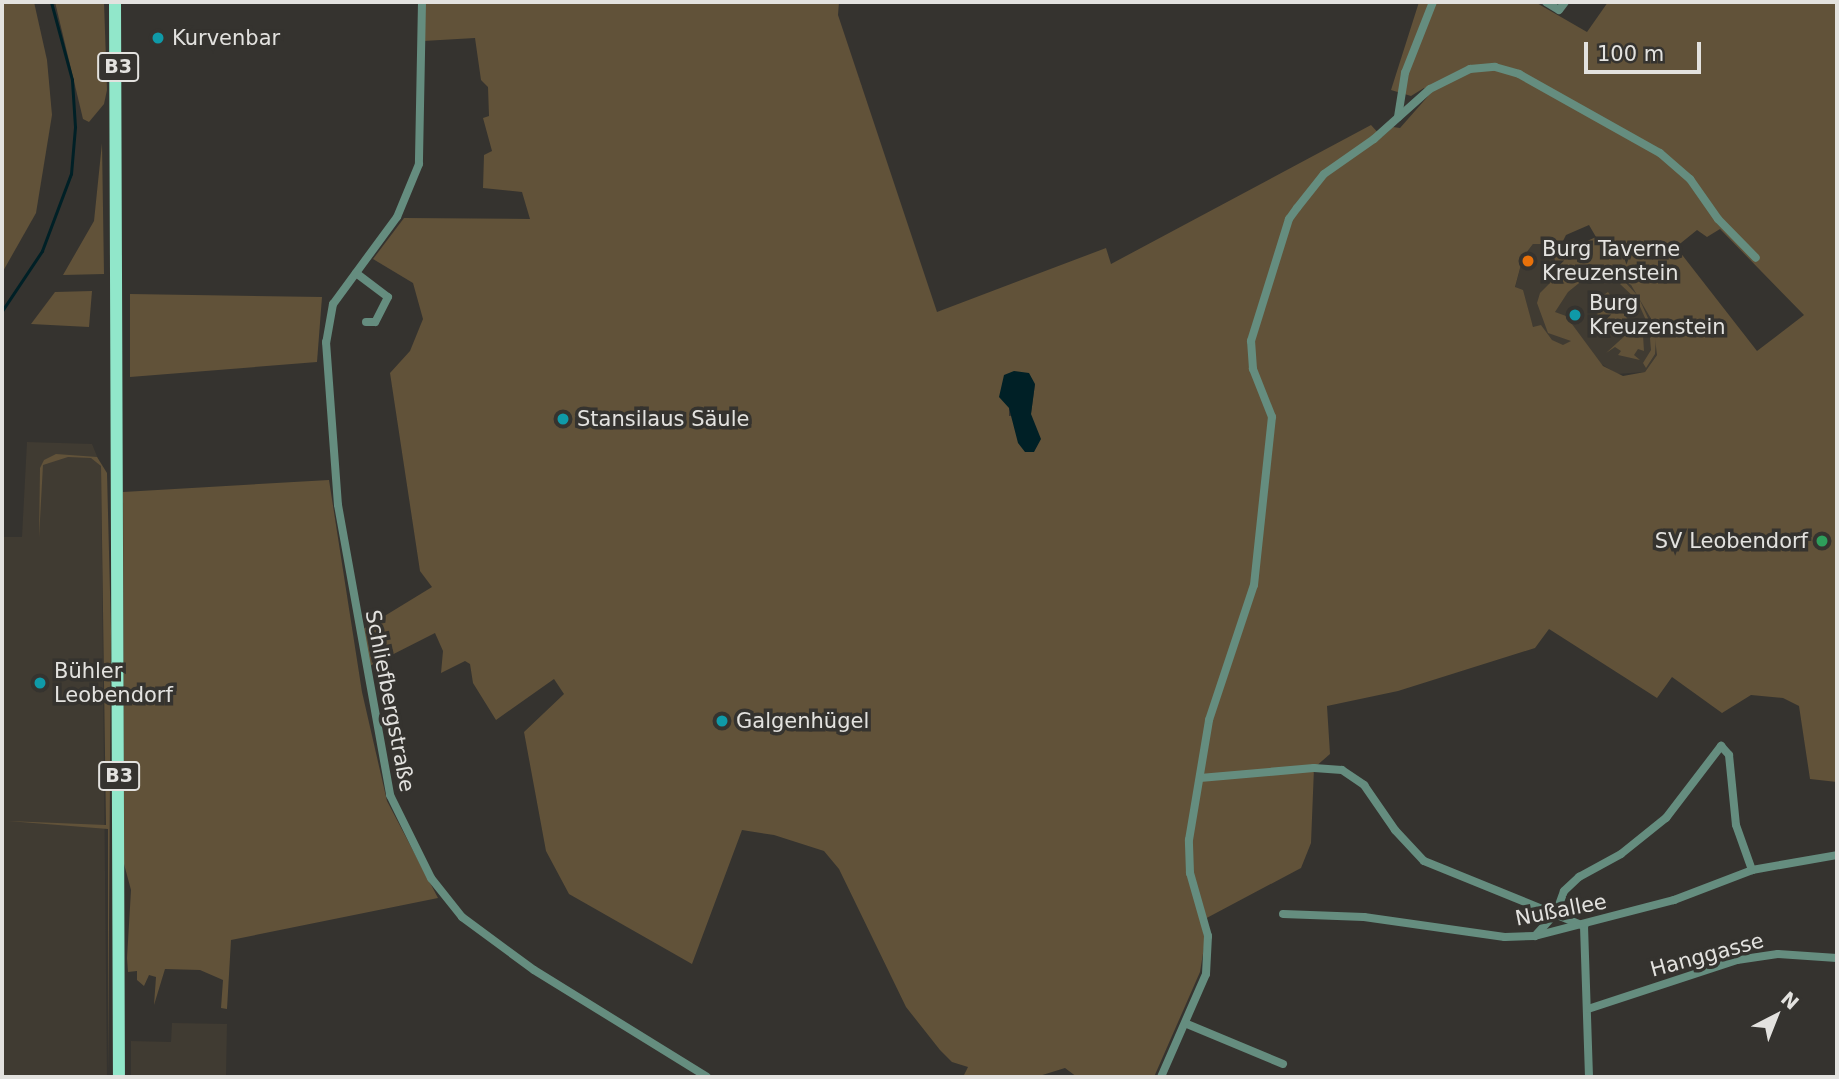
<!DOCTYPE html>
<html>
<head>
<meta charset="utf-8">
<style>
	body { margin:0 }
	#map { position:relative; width:1839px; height:1079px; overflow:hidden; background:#35332f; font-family:"DejaVu Sans",sans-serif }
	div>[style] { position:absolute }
	.built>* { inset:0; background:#403b32 }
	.green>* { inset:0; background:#615239 }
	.water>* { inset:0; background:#002026 }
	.stream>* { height:2.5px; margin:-1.25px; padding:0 1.25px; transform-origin:1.25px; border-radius:1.25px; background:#002026 }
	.street>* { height:8px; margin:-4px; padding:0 4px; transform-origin:4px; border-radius:4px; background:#658d7f }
	.primary>* { height:12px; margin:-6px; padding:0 6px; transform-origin:6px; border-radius:6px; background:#91e7ca }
	.dots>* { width:19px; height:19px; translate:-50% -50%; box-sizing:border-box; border:4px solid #35332f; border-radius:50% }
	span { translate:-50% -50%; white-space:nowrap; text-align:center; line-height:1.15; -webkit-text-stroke:7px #35332f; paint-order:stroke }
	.shield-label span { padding:2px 5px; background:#35332f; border:2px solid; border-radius:5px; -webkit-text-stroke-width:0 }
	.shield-label { font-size:19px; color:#e3e2df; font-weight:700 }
	.poi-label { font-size:21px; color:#e3e2df }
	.left { translate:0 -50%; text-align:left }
	.right { translate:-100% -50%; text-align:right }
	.street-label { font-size:21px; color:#e3e2df }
	.frame { position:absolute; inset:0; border:4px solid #e3e2df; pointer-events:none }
	.north { position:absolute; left:1741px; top:981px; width:70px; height:70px; -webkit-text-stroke:5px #35332f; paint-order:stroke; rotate:42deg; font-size:19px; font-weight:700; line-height:28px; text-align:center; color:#e3e2df }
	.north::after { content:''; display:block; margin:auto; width:24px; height:32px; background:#e3e2df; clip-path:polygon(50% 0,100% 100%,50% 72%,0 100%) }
	.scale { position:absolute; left:1584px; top:42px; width:117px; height:32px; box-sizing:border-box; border:4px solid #e3e2df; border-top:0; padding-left:9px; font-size:21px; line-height:24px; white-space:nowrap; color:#e3e2df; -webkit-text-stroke:5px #35332f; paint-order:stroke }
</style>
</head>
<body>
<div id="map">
	<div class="built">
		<div style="clip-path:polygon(1533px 244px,1551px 244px,1555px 261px,1591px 276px,1606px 269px,1615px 271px,1631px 285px,1648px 311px,1657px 336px,1657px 355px,1645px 372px,1617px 374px,1595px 360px,1580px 338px,1569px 402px,1515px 288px,1523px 257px)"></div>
		<div style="clip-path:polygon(27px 442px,92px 444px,101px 466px,107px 1077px,2px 1077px,2px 537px,22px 537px)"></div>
		<div style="clip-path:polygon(172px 1023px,227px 1024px,226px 1077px,131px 1077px,131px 1041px,171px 1042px)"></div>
	</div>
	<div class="green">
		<div style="clip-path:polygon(2px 2px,34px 2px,47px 60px,52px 115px,36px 213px,2px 273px)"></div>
		<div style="clip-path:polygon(55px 2px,104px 2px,107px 90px,104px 104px,89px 122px,83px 119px)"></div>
		<div style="clip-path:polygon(evenodd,425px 2px,839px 2px,838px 15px,937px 312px,1106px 248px,1111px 264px,1371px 125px,1382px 137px,1393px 127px,1400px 128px,1430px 94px,1424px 88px,1411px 96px,1391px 90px,1419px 2px,1535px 2px,1587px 32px,1608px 2px,1837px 2px,1837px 782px,1810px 779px,1799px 706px,1783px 698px,1751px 695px,1722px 713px,1672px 677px,1657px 698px,1549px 629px,1535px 648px,1398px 691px,1327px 706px,1330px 754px,1314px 768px,1311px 843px,1301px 868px,1201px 921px,1205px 941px,1200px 972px,1154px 1077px,1077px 1077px,1065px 1068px,1036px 1077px,963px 1077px,968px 1067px,952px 1062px,940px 1050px,906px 1007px,839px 869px,824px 851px,774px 835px,742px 830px,692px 964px,569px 894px,546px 851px,524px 732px,564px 694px,554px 679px,496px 720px,473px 683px,470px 664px,465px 661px,441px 673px,443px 651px,435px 633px,366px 668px,360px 631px,432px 587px,420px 571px,390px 373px,410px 351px,423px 319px,413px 283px,373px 259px,404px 218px,530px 219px,522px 192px,483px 188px,484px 155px,492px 151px,483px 118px,489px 116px,488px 87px,481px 80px,475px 38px,423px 41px,425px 2px,1589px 225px,1596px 237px,1565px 251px,1562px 243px,1566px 235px,1589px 225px,425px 2px,1720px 229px,1804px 315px,1757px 351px,1676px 247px,1697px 230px,1707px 237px,1720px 229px,425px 2px,1533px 244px,1551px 244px,1555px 261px,1558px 275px,1540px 293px,1537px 303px,1548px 333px,1571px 341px,1563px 345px,1552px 340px,1541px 325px,1533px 327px,1523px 290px,1515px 287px,1523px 257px,1533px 244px,425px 2px,1606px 269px,1631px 285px,1653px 322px,1657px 355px,1645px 372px,1623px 376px,1603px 366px,1566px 316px,1555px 312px,1568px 292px,1589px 275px,1606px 269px,425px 2px,1035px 384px,1031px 414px,1009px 416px,1009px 408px,1035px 384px)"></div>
		<div style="clip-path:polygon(102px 143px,104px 274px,63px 275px,94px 221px)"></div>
		<div style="clip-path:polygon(1624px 281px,1638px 296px,1656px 336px,1655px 354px,1646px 368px,1643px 363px,1651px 350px,1649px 327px,1637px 300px,1620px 284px)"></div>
		<div style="clip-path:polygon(92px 291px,89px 327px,31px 324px,55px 292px)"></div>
		<div style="clip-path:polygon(1608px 292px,1629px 321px,1606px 336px,1593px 302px)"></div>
		<div style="clip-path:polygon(130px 294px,322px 297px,317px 362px,130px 377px)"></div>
		<div style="clip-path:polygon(1629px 332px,1643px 335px,1644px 351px,1638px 349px,1634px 355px,1640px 360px,1618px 355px,1621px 351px,1615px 347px,1606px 353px)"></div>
		<div style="clip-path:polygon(56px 454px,97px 457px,107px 473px,111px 631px,108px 1077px,108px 829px,8px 821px,106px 825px,101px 466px,91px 458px,68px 457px,43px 465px,39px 538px,40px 468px,44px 460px)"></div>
		<div style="clip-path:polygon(329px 480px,362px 692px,387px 801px,438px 898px,231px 940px,227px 1009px,221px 1008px,223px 980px,200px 970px,165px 969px,154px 1005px,156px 977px,149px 975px,144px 986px,137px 980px,137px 971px,128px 972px,127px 958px,131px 890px,124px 864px,123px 492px)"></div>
	</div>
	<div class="water">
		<div style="clip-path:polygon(1014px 371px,1029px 373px,1035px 384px,1031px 414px,1041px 439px,1034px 452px,1025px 452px,1018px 443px,1009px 408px,999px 397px,1004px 375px)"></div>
	</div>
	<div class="stream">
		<div style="left:2px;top:311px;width:72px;rotate:-56.3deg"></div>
		<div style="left:42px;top:251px;width:82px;rotate:-69.4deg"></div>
		<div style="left:71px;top:174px;width:47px;rotate:-85.1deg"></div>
		<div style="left:75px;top:127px;width:47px;rotate:-93.7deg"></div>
		<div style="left:72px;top:80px;width:81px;rotate:-105.1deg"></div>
	</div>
	<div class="street">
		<div style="left:422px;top:2px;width:162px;rotate:91.1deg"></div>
		<div style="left:419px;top:164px;width:57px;rotate:112.5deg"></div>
		<div style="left:397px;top:217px;width:108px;rotate:126.3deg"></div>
		<div style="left:333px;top:304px;width:39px;rotate:100deg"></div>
		<div style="left:326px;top:342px;width:163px;rotate:85.8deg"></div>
		<div style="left:338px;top:505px;width:295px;rotate:79.8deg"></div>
		<div style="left:390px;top:795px;width:93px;rotate:63.7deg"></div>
		<div style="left:431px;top:878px;width:50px;rotate:51.5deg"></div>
		<div style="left:462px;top:917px;width:89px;rotate:36.4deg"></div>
		<div style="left:534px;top:970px;width:203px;rotate:31.7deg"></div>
		<div style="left:1546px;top:2px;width:15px;rotate:32deg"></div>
		<div style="left:1559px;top:10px;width:10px;rotate:-53deg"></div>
		<div style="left:1398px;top:117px;width:45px;rotate:-81deg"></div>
		<div style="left:1405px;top:73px;width:76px;rotate:-68.5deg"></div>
		<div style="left:356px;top:273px;width:40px;rotate:37deg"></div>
		<div style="left:388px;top:297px;width:28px;rotate:117deg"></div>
		<div style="left:375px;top:322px;width:9px;rotate:180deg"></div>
		<div style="left:1200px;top:778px;width:114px;rotate:-5deg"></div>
		<div style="left:1314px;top:768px;width:28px;rotate:4deg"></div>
		<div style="left:1342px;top:770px;width:27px;rotate:34deg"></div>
		<div style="left:1364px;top:785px;width:55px;rotate:55.4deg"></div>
		<div style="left:1395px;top:830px;width:42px;rotate:46.9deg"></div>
		<div style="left:1424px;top:861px;width:173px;rotate:22.1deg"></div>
		<div style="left:1584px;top:926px;width:151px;rotate:88.1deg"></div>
		<div style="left:1283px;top:914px;width:81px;rotate:2.1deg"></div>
		<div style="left:1364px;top:917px;width:142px;rotate:8.1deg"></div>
		<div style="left:1505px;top:937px;width:30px;rotate:-2deg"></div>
		<div style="left:1535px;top:936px;width:144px;rotate:-14.5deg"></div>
		<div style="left:1674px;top:900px;width:84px;rotate:-21deg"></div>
		<div style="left:1752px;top:870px;width:86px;rotate:-10deg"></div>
		<div style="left:1535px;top:936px;width:31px;rotate:-48deg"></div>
		<div style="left:1556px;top:913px;width:23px;rotate:-70deg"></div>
		<div style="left:1564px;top:891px;width:21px;rotate:-43deg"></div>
		<div style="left:1579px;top:877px;width:48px;rotate:-28.7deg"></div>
		<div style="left:1621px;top:854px;width:58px;rotate:-38.7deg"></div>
		<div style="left:1666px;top:818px;width:91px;rotate:-52.6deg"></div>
		<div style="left:1721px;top:746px;width:12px;rotate:48deg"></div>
		<div style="left:1729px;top:755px;width:70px;rotate:84.3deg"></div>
		<div style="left:1736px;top:825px;width:48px;rotate:70.4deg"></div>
		<div style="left:1588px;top:1009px;width:157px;rotate:-18.2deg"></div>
		<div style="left:1737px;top:960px;width:41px;rotate:-8.3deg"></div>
		<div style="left:1778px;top:954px;width:59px;rotate:3.9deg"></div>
		<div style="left:1187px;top:1024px;width:104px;rotate:22.6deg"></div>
		<div style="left:1161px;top:1077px;width:112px;rotate:-66.4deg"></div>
		<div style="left:1206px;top:974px;width:38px;rotate:-87deg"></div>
		<div style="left:1208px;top:936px;width:66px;rotate:-105.9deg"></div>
		<div style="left:1190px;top:873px;width:33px;rotate:-92deg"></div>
		<div style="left:1189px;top:840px;width:122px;rotate:-80.5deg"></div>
		<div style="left:1209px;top:720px;width:142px;rotate:-71.6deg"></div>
		<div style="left:1254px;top:585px;width:169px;rotate:-83.9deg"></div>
		<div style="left:1272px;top:417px;width:52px;rotate:-111.6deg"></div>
		<div style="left:1253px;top:369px;width:28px;rotate:-94deg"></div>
		<div style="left:1251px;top:341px;width:128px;rotate:-72.7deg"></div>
		<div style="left:1289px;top:219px;width:14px;rotate:-54deg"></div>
		<div style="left:1297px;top:208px;width:43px;rotate:-51.5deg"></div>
		<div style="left:1324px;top:174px;width:61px;rotate:-35deg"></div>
		<div style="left:1374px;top:139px;width:75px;rotate:-41.8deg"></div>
		<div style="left:1430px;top:89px;width:45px;rotate:-26.6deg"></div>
		<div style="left:1470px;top:69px;width:25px;rotate:-5deg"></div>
		<div style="left:1495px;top:67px;width:25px;rotate:16deg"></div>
		<div style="left:1519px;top:74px;width:162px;rotate:29.3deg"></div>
		<div style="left:1660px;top:153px;width:40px;rotate:41deg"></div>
		<div style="left:1690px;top:179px;width:49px;rotate:55deg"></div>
		<div style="left:1718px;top:219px;width:54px;rotate:45.7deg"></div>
	</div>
	<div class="primary">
		<div style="left:115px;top:2px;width:1075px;rotate:89.79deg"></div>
	</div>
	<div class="dots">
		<div style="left:158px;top:38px;background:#0f9aa8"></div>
		<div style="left:1528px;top:261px;background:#e8710a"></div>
		<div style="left:1575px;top:315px;background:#0f9aa8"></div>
		<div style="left:563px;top:419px;background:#0f9aa8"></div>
		<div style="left:1822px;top:541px;background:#2e9e5b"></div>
		<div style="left:40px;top:683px;background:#0f9aa8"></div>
		<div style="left:722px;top:721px;background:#0f9aa8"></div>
	</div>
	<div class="shield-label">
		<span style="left:118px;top:67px">B3</span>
		<span style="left:119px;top:776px">B3</span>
	</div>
	<div class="poi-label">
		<span class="left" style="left:172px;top:38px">Kurvenbar</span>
		<span class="left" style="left:1542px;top:261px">Burg Taverne<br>Kreuzenstein</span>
		<span class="left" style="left:1589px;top:315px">Burg<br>Kreuzenstein</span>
		<span class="left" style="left:577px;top:419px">Stansilaus Säule</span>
		<span class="right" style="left:1808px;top:541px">SV Leobendorf</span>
		<span class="left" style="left:54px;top:683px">Bühler<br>Leobendorf</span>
		<span class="left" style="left:736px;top:721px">Galgenhügel</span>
	</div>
	<div class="street-label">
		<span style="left:390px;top:701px;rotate:79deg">Schliefbergstraße</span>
		<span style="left:1561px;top:910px;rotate:-11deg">Nußallee</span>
		<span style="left:1707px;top:955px;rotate:-15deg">Hanggasse</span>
	</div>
	<div class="frame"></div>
	<div class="north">N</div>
	<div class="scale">100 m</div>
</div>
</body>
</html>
